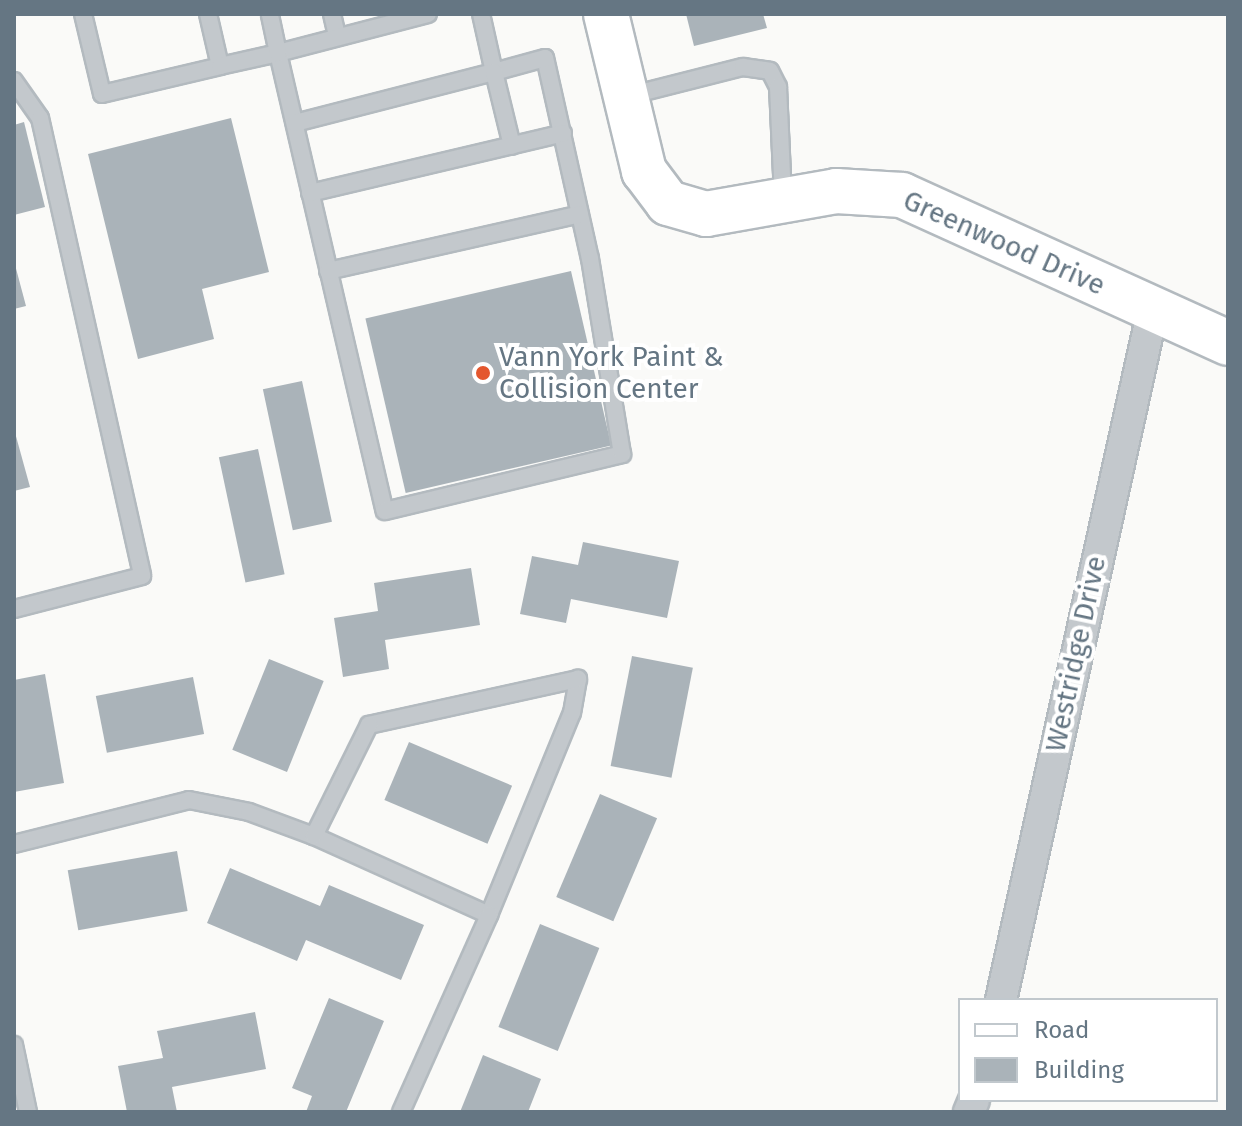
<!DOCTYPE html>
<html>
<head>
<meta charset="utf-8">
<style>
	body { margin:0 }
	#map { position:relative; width:1242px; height:1126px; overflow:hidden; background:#fafaf8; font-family:"Fira Sans",sans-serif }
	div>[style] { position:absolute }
	.building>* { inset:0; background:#aab3b9; transform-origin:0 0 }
	.roads { filter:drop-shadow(2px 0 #b3babf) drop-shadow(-2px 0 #b3babf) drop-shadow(0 2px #b3babf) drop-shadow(0 -2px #b3babf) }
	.lane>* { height:16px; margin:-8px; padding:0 8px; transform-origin:8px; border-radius:8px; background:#c3c8cc }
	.street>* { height:30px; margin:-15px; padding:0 15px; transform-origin:15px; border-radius:15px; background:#c3c8cc }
	.secondary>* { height:44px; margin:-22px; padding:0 22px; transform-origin:22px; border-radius:22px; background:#fff }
	.dots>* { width:22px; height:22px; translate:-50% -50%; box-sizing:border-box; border:4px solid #fff; border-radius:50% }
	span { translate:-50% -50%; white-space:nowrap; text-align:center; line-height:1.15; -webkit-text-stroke:8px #fff; paint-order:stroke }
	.street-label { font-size:28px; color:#657683 }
	.poi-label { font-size:28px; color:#657683 }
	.left { translate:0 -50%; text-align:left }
	.frame { position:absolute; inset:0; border:16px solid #657683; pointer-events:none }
	.legend { position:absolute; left:958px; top:998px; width:260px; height:104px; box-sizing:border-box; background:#fff; border:2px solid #c1c8cd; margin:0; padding:10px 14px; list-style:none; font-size:24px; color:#657683 }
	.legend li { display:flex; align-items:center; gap:16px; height:40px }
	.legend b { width:40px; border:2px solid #c1c8cd }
</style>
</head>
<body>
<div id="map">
	<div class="building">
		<div style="clip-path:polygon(686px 14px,763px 14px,767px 28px,694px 46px)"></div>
		<div style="clip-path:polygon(231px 118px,269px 272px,202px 289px,214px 339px,138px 359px,88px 154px)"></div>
		<div style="clip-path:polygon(24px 122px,45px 207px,14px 215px,14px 125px)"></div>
		<div style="clip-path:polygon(14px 261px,26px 306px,14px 309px)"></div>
		<div style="left:571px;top:271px;width:179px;height:211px;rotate:77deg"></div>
		<div style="left:302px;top:381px;width:144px;height:40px;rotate:78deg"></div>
		<div style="clip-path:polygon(14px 429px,30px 487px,14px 491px)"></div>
		<div style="left:258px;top:449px;width:128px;height:40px;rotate:78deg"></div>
		<div style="clip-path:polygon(583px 542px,679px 561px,667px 618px,571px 599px,566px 623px,520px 614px,532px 556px,578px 565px)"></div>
		<div style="clip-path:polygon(471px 568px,480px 625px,385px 640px,389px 669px,343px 677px,334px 618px,378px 611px,374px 583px)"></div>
		<div style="left:632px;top:656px;width:62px;height:112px;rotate:11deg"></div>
		<div style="left:269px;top:659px;width:59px;height:98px;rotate:22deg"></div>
		<div style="clip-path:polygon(45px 674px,64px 783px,14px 792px,14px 680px)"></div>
		<div style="left:193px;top:677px;width:58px;height:99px;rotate:79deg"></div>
		<div style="left:409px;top:742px;width:112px;height:63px;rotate:23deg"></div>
		<div style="left:600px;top:794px;width:62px;height:112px;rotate:23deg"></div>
		<div style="left:177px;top:851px;width:61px;height:111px;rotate:80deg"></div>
		<div style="clip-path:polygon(230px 868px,320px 906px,329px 885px,424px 925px,401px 980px,306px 940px,297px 961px,207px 923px)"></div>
		<div style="left:540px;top:924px;width:64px;height:111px;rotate:22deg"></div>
		<div style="clip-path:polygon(329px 998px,384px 1021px,346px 1112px,306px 1112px,312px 1096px,292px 1088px)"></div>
		<div style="clip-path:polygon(255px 1012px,266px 1069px,172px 1087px,177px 1112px,127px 1112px,118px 1066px,163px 1058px,157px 1031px)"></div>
		<div style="clip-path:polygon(483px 1055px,541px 1079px,528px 1112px,460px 1112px)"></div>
	</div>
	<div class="roads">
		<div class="lane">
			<div style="left:83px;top:14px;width:82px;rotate:76.6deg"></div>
			<div style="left:102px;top:94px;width:121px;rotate:-13.3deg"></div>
			<div style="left:220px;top:66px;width:53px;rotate:-103deg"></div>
			<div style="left:332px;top:14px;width:22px;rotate:77deg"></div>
			<div style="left:428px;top:14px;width:155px;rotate:165.4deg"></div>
			<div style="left:278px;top:53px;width:470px;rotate:76.9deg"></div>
			<div style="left:385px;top:511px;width:244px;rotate:-13.5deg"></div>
			<div style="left:622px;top:454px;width:198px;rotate:-99.3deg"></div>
			<div style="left:590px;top:259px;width:206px;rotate:-102.6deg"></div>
			<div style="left:545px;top:58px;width:53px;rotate:164.6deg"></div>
			<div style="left:494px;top:72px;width:59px;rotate:-102.6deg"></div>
			<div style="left:220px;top:66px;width:59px;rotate:-12.6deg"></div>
			<div style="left:278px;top:53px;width:40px;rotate:-102deg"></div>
			<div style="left:14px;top:81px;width:45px;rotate:54.9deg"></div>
			<div style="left:40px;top:118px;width:469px;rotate:77.4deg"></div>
			<div style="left:142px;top:576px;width:132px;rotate:165.5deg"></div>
			<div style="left:628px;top:96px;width:119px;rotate:-14.2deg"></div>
			<div style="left:743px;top:67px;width:27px;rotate:8deg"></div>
			<div style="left:770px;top:71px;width:18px;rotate:63deg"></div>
			<div style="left:778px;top:87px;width:112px;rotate:87.4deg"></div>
			<div style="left:295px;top:123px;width:205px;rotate:-14.4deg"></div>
			<div style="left:494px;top:72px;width:76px;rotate:76.3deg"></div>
			<div style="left:310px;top:193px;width:260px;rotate:-13.3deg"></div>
			<div style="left:328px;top:271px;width:258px;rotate:-12.7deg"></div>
			<div style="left:14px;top:844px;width:180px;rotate:-14.1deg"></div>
			<div style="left:189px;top:800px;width:61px;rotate:11.3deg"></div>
			<div style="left:249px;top:812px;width:69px;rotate:20.3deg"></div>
			<div style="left:314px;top:836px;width:192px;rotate:24.3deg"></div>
			<div style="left:489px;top:915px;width:218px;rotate:-67.7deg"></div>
			<div style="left:572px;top:713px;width:35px;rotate:-80deg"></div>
			<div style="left:578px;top:679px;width:214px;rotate:167.6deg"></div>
			<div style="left:369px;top:725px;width:124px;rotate:116.4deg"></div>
			<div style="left:14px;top:1045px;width:68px;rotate:78.2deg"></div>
			<div style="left:401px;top:1112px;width:216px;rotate:-65.9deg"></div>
		</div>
		<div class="street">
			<div style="left:1001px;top:1000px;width:708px;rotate:-77.59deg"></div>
			<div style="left:969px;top:1112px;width:13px;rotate:-67deg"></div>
		</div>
		<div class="secondary">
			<div style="left:606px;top:14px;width:162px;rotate:76.4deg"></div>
			<div style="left:644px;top:171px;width:40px;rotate:53deg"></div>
			<div style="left:668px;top:203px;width:40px;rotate:16deg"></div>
			<div style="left:706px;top:214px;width:132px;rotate:-10deg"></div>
			<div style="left:836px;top:191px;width:66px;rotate:3.5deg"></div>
			<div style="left:902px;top:195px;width:358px;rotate:24.4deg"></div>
		</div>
	</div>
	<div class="dots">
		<div style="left:483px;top:373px;background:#e4572e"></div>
	</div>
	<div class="street-label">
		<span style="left:1004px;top:243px;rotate:24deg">Greenwood Drive</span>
		<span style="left:1076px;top:654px;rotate:-78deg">Westridge Drive</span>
	</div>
	<div class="poi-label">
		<span class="left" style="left:499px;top:373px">Vann York Paint &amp;<br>Collision Center</span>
	</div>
	<div class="frame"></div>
	<ul class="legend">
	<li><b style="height:10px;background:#fff"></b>Road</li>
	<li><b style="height:22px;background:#aab3b9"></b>Building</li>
	</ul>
</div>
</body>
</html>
